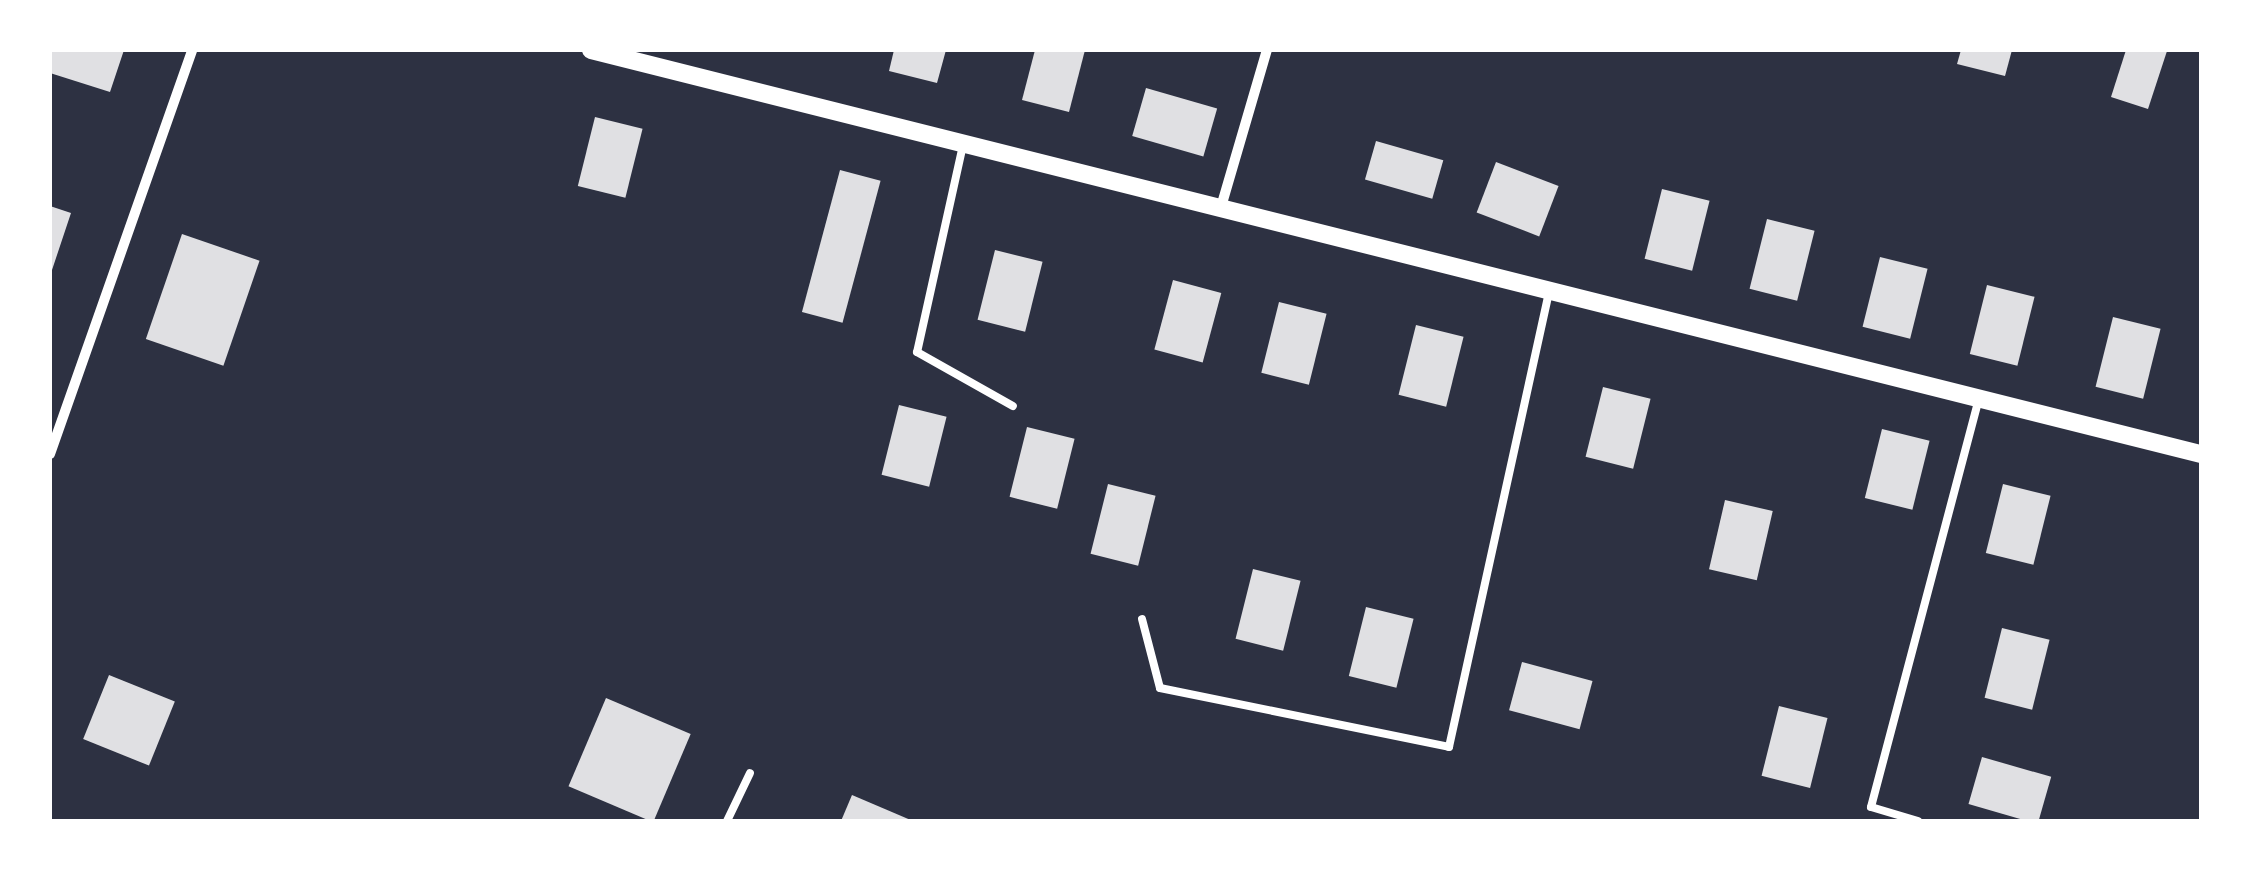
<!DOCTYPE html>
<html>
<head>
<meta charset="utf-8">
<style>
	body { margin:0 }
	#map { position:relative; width:2251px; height:871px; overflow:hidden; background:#2d3142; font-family:Overpass,sans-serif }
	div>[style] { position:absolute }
	.building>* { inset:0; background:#e0e0e3; transform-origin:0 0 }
	.service>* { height:8px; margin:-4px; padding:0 4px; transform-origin:4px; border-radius:4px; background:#fff }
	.minor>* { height:10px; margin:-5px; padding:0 5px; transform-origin:5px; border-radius:5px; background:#fff }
	.tertiary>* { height:18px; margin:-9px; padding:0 9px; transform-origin:9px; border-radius:9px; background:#fff }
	span { translate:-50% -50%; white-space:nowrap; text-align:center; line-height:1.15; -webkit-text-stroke:9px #fff; paint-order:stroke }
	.frame { position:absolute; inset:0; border:52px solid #fff; pointer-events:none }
</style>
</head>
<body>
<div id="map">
	<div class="building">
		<div style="clip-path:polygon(50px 50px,124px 50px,110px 92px,50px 73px)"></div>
		<div style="clip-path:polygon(894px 50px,946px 50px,937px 83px,889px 71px)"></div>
		<div style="clip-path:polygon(1035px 50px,1085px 50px,1069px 112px,1022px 100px)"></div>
		<div style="clip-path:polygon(1961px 50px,2012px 50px,2005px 76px,1957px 64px)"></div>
		<div style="clip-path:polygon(2126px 50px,2167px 51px,2148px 109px,2111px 97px)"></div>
		<div style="left:1146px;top:88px;width:74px;height:50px;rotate:16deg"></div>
		<div style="left:595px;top:117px;width:49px;height:71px;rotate:14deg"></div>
		<div style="left:1376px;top:141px;width:70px;height:40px;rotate:16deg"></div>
		<div style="left:1496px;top:162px;width:67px;height:54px;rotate:21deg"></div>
		<div style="left:840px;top:170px;width:42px;height:147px;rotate:15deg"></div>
		<div style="left:1662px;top:189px;width:49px;height:72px;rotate:14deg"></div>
		<div style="clip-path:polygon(50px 206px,71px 213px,51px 273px,50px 273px)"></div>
		<div style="left:1767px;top:219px;width:49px;height:72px;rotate:14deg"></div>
		<div style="left:182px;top:234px;width:82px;height:111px;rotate:19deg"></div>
		<div style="left:995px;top:250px;width:49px;height:72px;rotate:14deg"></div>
		<div style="left:1880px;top:257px;width:49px;height:72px;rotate:14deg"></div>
		<div style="left:1173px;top:280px;width:50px;height:72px;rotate:15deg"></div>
		<div style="left:1987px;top:285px;width:49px;height:71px;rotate:14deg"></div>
		<div style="left:1279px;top:302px;width:49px;height:73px;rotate:14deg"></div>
		<div style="left:2113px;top:317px;width:49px;height:72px;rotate:14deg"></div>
		<div style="left:1416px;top:325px;width:49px;height:72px;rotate:14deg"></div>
		<div style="left:1603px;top:387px;width:49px;height:72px;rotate:14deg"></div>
		<div style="left:899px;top:405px;width:49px;height:72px;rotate:14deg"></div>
		<div style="left:1027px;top:427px;width:49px;height:72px;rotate:14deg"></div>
		<div style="left:1882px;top:429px;width:49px;height:71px;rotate:14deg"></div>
		<div style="left:1108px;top:484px;width:49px;height:72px;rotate:14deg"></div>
		<div style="left:2003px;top:484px;width:49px;height:71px;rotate:14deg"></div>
		<div style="left:1725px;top:500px;width:49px;height:71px;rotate:13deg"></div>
		<div style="left:1253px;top:569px;width:49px;height:72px;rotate:14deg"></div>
		<div style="left:1366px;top:607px;width:49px;height:71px;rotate:14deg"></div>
		<div style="left:2002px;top:628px;width:49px;height:72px;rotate:14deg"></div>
		<div style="left:1522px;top:662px;width:73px;height:50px;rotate:15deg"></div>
		<div style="left:109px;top:675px;width:71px;height:69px;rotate:22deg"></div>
		<div style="left:606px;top:698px;width:92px;height:96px;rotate:23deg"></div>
		<div style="left:1779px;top:706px;width:50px;height:72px;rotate:14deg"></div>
		<div style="left:1982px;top:757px;width:72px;height:49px;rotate:16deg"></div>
		<div style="clip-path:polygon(852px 795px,913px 821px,841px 821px)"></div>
	</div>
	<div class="service">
		<div style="left:963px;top:145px;width:212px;rotate:102.5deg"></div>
		<div style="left:917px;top:352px;width:110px;rotate:29.4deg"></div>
		<div style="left:1142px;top:619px;width:71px;rotate:75.4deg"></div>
		<div style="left:1160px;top:688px;width:295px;rotate:11.5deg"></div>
		<div style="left:1449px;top:747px;width:467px;rotate:-77.6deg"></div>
		<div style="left:727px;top:821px;width:53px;rotate:-64.4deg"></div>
		<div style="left:1918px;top:821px;width:49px;rotate:-163.4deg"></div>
		<div style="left:1871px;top:807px;width:420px;rotate:-75.2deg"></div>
	</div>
	<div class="minor">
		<div style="left:1221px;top:207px;width:164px;rotate:-73.7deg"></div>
		<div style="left:50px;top:454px;width:428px;rotate:-70.6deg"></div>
	</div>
	<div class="tertiary">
		<div style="left:591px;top:50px;width:1660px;rotate:14.09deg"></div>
	</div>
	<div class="frame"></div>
</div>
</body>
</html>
